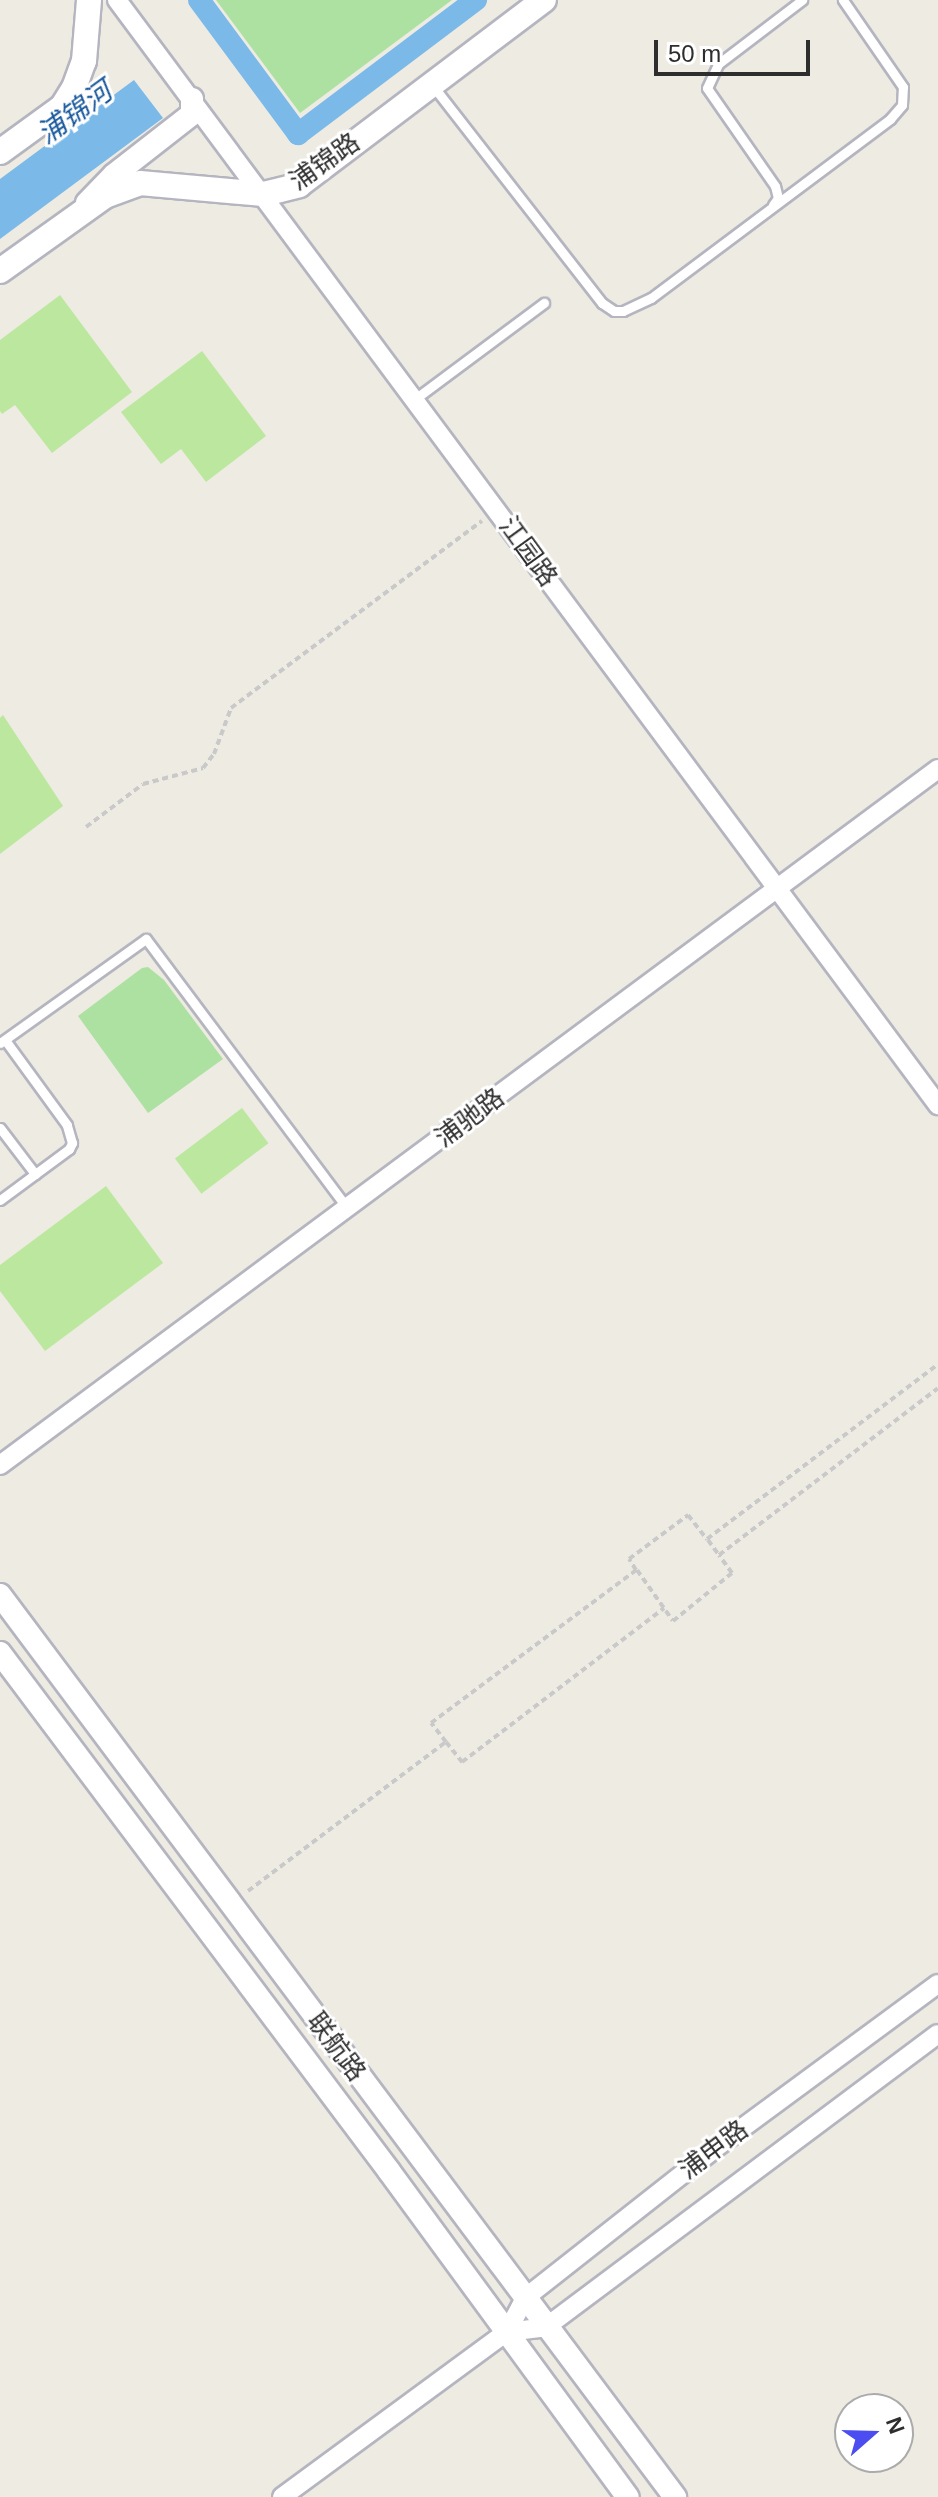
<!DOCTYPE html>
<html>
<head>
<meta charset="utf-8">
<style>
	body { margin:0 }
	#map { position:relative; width:938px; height:2497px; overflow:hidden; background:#eeebe2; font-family:Arial,"Noto Sans SC",sans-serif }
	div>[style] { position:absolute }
	.green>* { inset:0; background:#ace1a1 }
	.pitch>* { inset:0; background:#bbe89e; transform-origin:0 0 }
	.water>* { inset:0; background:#7bb9e9 }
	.canal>* { height:22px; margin:-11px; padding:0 11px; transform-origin:11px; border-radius:11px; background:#7bb9e9 }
	.path>* { height:4px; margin-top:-2px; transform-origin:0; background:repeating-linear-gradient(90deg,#c9c9c9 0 6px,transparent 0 10px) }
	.roads { filter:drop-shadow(2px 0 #b5b5c0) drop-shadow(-2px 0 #b5b5c0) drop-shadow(0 2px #b5b5c0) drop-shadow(0 -2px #b5b5c0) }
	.service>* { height:9px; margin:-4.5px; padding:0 4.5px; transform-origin:4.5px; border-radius:4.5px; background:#fff }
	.minor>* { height:18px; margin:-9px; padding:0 9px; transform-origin:9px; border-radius:9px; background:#fff }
	.tertiary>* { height:22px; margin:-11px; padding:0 11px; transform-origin:11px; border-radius:11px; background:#fff }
	.secondary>* { height:24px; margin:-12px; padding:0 12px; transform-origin:12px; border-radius:12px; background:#fff }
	span { translate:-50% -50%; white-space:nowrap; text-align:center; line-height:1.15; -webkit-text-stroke:6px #fff; paint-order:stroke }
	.street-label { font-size:26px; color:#2e2e2e }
	.water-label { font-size:28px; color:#15559b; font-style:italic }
	.north { position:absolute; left:834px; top:2393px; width:80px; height:80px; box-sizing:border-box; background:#fff; border:2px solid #ababab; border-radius:50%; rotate:70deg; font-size:22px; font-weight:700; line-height:32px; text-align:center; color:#2e2e2e }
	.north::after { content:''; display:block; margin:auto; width:28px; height:36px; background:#4b4df1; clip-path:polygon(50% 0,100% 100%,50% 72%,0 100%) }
	.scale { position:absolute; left:654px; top:40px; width:156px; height:36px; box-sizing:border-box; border:4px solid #2e2e2e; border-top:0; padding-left:10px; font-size:24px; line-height:28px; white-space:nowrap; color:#2e2e2e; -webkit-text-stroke:6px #fff; paint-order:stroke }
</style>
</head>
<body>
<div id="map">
	<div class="green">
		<div style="clip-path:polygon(216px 0,452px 0,300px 113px)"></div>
		<div style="clip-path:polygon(148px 967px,164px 980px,223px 1059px,148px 1113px,78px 1016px,142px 968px)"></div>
	</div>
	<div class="pitch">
		<div style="clip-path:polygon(60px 295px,132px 392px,52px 453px,15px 405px,2px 414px,0 411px,0 340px)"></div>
		<div style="clip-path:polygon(202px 351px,266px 436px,206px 482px,181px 449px,161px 464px,121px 412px)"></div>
		<div style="clip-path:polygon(3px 715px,63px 806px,0 854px,0 718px)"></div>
		<div style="left:242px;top:1108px;width:44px;height:84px;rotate:53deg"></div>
		<div style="clip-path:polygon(106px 1186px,163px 1263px,45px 1351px,0 1291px,0 1265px)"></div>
	</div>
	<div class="water">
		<div style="clip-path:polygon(134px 80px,163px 118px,0 239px,0 179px)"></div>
	</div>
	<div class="canal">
		<div style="left:199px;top:0;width:167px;rotate:53.5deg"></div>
		<div style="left:298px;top:134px;width:223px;rotate:-37deg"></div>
	</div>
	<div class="path">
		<div style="left:86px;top:827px;width:71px;rotate:-37deg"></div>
		<div style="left:143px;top:784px;width:62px;rotate:-14.9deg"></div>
		<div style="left:203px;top:768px;width:18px;rotate:-52deg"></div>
		<div style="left:214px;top:754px;width:49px;rotate:-69.7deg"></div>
		<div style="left:231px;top:708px;width:313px;rotate:-36.7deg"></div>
		<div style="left:708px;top:1540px;width:19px;rotate:54deg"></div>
		<div style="left:719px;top:1555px;width:275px;rotate:-37.3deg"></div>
		<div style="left:637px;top:1570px;width:62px;rotate:54.8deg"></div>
		<div style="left:673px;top:1621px;width:76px;rotate:-39.1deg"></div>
		<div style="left:732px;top:1573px;width:22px;rotate:-126deg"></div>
		<div style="left:446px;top:1742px;width:26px;rotate:51deg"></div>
		<div style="left:462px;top:1762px;width:254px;rotate:-37.3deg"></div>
		<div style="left:248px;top:1891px;width:248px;rotate:-37deg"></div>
		<div style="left:446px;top:1742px;width:24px;rotate:-128deg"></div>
		<div style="left:431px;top:1723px;width:256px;rotate:-36.7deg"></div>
		<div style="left:636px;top:1570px;width:13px;rotate:-122deg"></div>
		<div style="left:629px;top:1559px;width:74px;rotate:-36.7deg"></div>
		<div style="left:688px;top:1515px;width:31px;rotate:52deg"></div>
		<div style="left:707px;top:1539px;width:290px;rotate:-37.1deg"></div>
	</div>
	<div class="roads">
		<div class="service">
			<div style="left:433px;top:86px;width:275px;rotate:52.1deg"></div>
			<div style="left:602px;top:303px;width:14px;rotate:34deg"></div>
			<div style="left:614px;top:311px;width:9px"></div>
			<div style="left:623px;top:311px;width:31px;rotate:-25deg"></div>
			<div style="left:651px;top:298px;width:299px;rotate:-36.8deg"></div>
			<div style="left:890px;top:119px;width:18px;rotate:-49deg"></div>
			<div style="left:902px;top:105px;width:18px;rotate:-87deg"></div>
			<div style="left:903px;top:87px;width:106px;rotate:-124.6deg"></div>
			<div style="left:773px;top:205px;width:9px;rotate:-54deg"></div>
			<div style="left:778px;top:198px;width:12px;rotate:-104deg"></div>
			<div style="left:775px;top:186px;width:119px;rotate:-124.8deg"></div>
			<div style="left:707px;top:88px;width:26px;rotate:-65deg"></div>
			<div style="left:718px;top:64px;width:106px;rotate:-37.3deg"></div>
			<div style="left:415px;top:399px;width:161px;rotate:-36.7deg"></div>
			<div style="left:0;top:1043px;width:179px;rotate:-35.5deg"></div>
			<div style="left:146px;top:939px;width:337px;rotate:53.2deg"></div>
			<div style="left:0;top:1128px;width:58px;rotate:52.7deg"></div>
			<div style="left:0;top:1200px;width:86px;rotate:-36.5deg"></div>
			<div style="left:69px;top:1149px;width:7px;rotate:-63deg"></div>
			<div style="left:72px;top:1143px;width:19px;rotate:-106deg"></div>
			<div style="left:67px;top:1125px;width:105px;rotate:-126.1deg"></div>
		</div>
		<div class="minor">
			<div style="left:117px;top:0;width:1377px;rotate:53.39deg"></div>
			<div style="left:0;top:1465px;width:1168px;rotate:-36.58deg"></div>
			<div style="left:507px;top:2332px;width:39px;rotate:-7deg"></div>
			<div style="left:546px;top:2327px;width:489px;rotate:-36.8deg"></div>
			<div style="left:282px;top:2497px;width:279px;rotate:-36.3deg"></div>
			<div style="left:507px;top:2332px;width:38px;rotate:-62deg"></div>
			<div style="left:525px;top:2298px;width:251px;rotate:-38.2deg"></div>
			<div style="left:722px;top:2143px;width:268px;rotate:-36.4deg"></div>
		</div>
		<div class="tertiary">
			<div style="left:87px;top:203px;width:39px;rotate:-46deg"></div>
			<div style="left:114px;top:175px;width:99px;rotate:-38deg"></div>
			<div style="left:192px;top:114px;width:15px;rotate:-90deg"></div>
			<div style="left:0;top:1595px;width:1127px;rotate:53.19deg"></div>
			<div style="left:0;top:1653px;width:648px;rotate:53.09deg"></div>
			<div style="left:389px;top:2171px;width:404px;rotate:53.8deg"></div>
		</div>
		<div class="secondary">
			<div style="left:0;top:152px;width:77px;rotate:-36deg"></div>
			<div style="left:62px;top:107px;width:22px;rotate:-58deg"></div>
			<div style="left:74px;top:88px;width:29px;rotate:-70deg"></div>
			<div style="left:84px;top:61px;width:61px;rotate:-85.3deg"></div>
			<div style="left:0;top:271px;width:129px;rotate:-35.5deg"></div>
			<div style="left:105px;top:196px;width:37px;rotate:-20deg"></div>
			<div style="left:140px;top:183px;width:124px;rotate:5.1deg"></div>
			<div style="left:264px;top:194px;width:36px;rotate:-14deg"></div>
			<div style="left:299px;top:185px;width:307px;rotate:-37.1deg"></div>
		</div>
	</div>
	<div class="street-label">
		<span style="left:325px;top:162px;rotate:-35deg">浦锦路</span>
		<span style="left:528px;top:552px;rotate:54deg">江园路</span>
		<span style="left:470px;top:1118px;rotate:-37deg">浦驰路</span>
		<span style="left:336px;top:2047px;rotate:53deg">联航路</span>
		<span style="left:714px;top:2150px;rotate:-37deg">浦申路</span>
	</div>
	<div class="water-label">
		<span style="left:75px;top:113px;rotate:-36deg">浦锦河</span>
	</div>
	<div class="north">N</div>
	<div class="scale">50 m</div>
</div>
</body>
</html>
